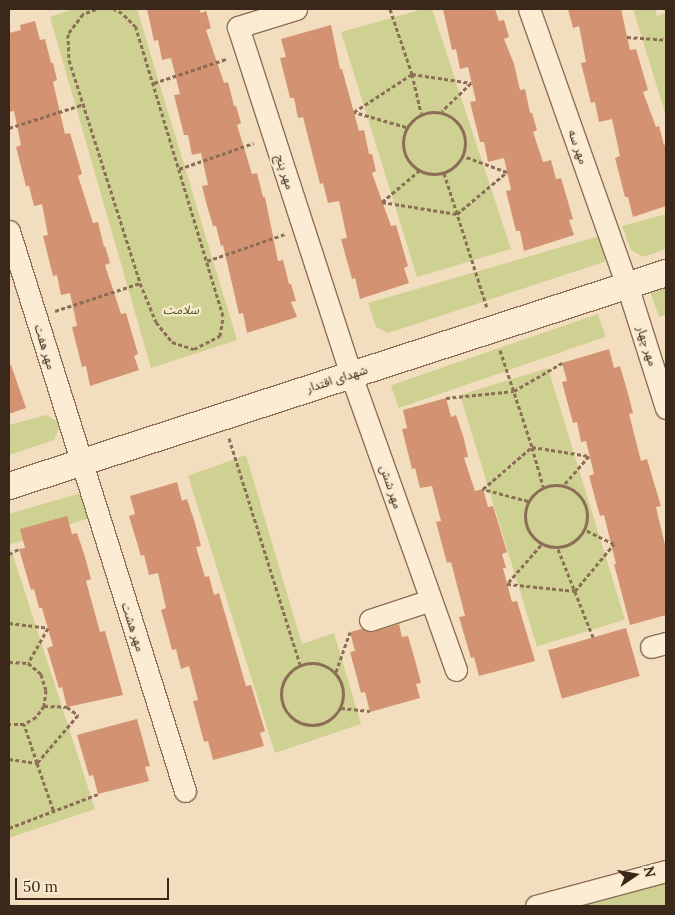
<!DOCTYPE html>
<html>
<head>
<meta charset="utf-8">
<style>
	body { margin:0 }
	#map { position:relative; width:675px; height:915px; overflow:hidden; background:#f2debf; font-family:Lora,"Noto Sans Arabic",serif }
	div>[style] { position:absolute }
	.green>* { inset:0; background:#cfd192; transform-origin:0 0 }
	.building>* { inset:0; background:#d39271; transform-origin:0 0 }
	.path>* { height:3px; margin-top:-1.5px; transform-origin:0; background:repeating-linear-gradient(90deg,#8c6e56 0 4px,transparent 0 6.5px) }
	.path>.ring { margin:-1.5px; padding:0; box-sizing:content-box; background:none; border:3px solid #8c6e56; border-radius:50% }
	.roads { filter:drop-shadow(1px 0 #8c6e56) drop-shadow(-1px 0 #8c6e56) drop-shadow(0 1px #8c6e56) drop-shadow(0 -1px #8c6e56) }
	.minor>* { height:21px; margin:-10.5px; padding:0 10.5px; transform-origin:10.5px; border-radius:10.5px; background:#fcecd3 }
	.tertiary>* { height:26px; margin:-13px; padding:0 13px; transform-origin:13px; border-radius:13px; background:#fcecd3 }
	span { translate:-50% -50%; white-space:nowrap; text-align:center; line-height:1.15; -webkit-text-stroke:4.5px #f8e9cf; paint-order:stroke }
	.street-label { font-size:12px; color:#3a281b }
	.park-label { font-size:12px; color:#4f5820; font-style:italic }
	.frame { position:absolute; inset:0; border:10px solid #3a281b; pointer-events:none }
	.north { position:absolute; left:610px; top:850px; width:50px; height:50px; -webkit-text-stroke:4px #f8e9cf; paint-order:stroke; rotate:78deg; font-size:14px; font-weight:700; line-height:20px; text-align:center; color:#3a281b }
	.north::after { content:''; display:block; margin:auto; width:18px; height:22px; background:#3a281b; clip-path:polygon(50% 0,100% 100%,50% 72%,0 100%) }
	.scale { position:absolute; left:15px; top:878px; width:154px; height:22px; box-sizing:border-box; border:2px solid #3a281b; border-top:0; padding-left:6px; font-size:15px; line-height:18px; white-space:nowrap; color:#3a281b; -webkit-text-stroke:4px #f8e9cf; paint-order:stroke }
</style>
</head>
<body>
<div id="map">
	<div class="green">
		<div style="clip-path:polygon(73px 9px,137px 9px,237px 340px,151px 368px,50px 17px)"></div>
		<div style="clip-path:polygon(423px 9px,432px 9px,511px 249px,417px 277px,341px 32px)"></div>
		<div style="clip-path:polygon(633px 9px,655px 9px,657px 16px,666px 13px,666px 116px)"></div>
		<div style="clip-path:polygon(666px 214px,666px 249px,643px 257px,631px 250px,622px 226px)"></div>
		<div style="clip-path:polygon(596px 237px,612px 245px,604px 262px,388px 333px,376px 327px,368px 303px)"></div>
		<div style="clip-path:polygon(666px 287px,666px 315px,659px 317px,650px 292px)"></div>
		<div style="left:598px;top:314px;width:24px;height:219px;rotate:71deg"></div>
		<div style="left:548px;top:368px;width:263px;height:92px;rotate:73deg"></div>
		<div style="clip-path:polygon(46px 415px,61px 423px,54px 440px,9px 455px,9px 425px)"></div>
		<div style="clip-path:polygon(246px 455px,302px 644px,334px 633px,361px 724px,275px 753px,188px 476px)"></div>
		<div style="clip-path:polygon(81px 493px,89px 518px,9px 545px,9px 514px)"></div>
		<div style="clip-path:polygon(12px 552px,95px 809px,9px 838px,9px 553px)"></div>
		<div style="clip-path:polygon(666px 871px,666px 906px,540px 906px)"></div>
	</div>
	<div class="building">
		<div style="clip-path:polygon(147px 9px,199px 9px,201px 13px,206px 11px,211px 28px,206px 30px,224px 83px,228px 82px,234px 106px,236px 106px,241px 123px,237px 125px,252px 174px,257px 173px,263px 197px,265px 197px,278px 261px,283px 260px,289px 284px,291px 284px,296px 301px,291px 302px,297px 317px,247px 333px,243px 313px,239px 314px,223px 245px,221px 246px,216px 226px,213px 226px,206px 202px,202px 186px,208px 185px,201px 153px,192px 155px,188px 135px,184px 135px,174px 95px,180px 94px,171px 58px,162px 60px,158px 40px,154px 41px)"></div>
		<div style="clip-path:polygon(443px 9px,495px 9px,499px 21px,504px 20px,509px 37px,504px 39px,514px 64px,520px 90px,525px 89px,530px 113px,532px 113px,537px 130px,533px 132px,543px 162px,551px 160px,556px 179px,561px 178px,573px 219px,569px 220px,574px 235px,524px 251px,520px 231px,516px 231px,506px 191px,511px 190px,504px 158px,488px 162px,484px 142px,480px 142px,470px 102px,476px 101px,468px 67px,460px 69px,456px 49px,452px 50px)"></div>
		<div style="clip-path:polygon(568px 9px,621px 9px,630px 50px,636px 49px,648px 90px,643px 92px,656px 127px,659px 126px,664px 145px,666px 144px,666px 206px,633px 217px,628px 197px,625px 197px,615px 158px,620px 156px,612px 119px,599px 122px,595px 102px,591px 103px,581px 63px,586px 62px,579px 26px,573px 28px)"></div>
		<div style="clip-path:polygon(35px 21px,40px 40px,45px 39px,51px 63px,53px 63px,57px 80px,53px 82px,65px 134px,70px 133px,82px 174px,78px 176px,93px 223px,98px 222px,104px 247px,105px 246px,110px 263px,105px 265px,121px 314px,126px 313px,138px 354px,134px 356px,139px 370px,90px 386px,86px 366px,82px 367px,72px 327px,77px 326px,70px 293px,61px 295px,57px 275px,53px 276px,43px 236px,48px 235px,42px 204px,34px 206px,29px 186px,26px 186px,16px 147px,21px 145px,14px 111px,9px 112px,9px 33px,21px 30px,20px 25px)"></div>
		<div style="clip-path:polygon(331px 25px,340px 69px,342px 69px,359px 131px,364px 130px,369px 154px,372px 154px,376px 171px,372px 173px,377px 187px,391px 226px,396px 225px,408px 266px,404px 268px,409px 283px,360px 299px,355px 278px,352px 279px,341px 239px,347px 238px,339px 201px,328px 203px,323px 183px,320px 184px,303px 117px,298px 118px,294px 98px,290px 98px,280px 58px,286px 57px,281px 39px)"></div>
		<div style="clip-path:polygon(609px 349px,614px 368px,620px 366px,627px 390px,633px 413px,629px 414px,641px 461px,647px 459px,654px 483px,661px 506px,656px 507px,666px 549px,666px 615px,630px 625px,614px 564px,616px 564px,604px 515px,600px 516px,589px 476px,594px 474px,586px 441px,581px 442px,577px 422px,573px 423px,562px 382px,567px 381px,562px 363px)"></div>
		<div style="clip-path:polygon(11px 365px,26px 408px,9px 414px,9px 366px)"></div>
		<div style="clip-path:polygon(446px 398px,451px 417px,456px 415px,464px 439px,468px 457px,464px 458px,475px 491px,483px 489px,488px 507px,493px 506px,507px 552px,502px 554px,506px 568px,503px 568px,512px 602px,517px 601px,535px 661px,479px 676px,474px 657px,471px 658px,459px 617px,465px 616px,451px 562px,447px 563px,436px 522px,441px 521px,432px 486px,420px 488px,415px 468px,412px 469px,402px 429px,407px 428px,403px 410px)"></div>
		<div style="clip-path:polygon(177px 482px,182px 501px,187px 499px,195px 523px,201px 546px,196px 547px,205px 577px,209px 576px,214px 595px,219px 593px,246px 686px,251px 685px,265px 731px,260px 733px,264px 746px,213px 760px,208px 741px,204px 742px,193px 701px,198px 700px,189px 666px,181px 669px,176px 649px,172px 650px,166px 627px,161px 610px,166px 608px,158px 573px,149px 575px,144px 555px,141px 556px,129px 516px,135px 514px,130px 496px)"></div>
		<div style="clip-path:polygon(67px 516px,72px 534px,77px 533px,85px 557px,91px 579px,86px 581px,100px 632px,105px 631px,123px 695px,67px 707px,62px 687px,59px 688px,47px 648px,53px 646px,42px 608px,39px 608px,34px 589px,31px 590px,19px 549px,25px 548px,20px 529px)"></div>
		<div style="clip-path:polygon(399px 624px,402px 637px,408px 636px,415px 660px,421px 683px,416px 684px,420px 698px,370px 712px,365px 692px,361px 693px,350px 652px,355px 651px,350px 632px,362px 629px,373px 632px)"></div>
		<div style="left:626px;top:628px;width:50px;height:81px;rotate:74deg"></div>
		<div style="clip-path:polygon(137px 719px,150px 766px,145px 767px,149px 781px,98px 794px,93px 775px,89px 776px,77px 735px)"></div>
	</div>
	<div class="path">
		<div style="left:96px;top:9px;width:14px;rotate:159deg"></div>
		<div style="left:83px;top:14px;width:25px;rotate:127deg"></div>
		<div style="left:68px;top:34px;width:26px;rotate:88deg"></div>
		<div style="left:69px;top:60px;width:234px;rotate:72.3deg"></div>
		<div style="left:140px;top:283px;width:42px;rotate:67.7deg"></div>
		<div style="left:156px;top:322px;width:26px;rotate:51deg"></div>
		<div style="left:172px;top:342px;width:23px;rotate:18deg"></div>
		<div style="left:194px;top:349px;width:29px;rotate:-27deg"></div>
		<div style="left:220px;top:336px;width:20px;rotate:-81deg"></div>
		<div style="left:223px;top:316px;width:302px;rotate:-106.8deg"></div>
		<div style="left:136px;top:27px;width:20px;rotate:-135deg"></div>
		<div style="left:122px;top:13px;width:9px;rotate:-153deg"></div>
		<div style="left:390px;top:9px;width:69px;rotate:71.3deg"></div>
		<div style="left:412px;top:74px;width:40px;rotate:77deg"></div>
		<div style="left:627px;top:37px;width:39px;rotate:4deg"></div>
		<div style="left:154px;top:83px;width:76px;rotate:-18.4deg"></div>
		<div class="ring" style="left:403px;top:112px;width:59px;height:59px"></div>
		<div style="left:406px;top:127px;width:54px;rotate:-163.9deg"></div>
		<div style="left:354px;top:112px;width:69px;rotate:-33.2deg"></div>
		<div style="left:412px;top:74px;width:60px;rotate:8.7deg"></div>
		<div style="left:471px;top:83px;width:40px;rotate:136deg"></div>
		<div style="left:9px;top:128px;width:79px;rotate:-17.7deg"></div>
		<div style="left:179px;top:169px;width:79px;rotate:-19.1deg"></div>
		<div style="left:444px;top:173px;width:142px;rotate:72.3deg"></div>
		<div style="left:382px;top:202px;width:76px;rotate:9.1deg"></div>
		<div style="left:457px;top:214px;width:65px;rotate:-40deg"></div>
		<div style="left:507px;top:172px;width:47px;rotate:-160deg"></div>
		<div style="left:382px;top:202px;width:48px;rotate:-40deg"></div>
		<div style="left:207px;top:261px;width:83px;rotate:-19.1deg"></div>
		<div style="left:55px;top:311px;width:89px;rotate:-18.2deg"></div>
		<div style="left:500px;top:350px;width:102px;rotate:71.7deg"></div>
		<div style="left:532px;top:447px;width:58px;rotate:9deg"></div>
		<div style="left:589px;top:456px;width:38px;rotate:131deg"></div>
		<div style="left:446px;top:398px;width:68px;rotate:-5.9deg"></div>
		<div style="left:514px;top:391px;width:56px;rotate:-30.3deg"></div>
		<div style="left:229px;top:438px;width:237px;rotate:72.6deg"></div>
		<div class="ring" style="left:525px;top:485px;width:59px;height:59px"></div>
		<div style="left:528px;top:501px;width:47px;rotate:-165.1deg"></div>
		<div style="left:483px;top:489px;width:65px;rotate:-40.6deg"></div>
		<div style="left:532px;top:447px;width:41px;rotate:74.2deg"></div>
		<div style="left:541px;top:545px;width:52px;rotate:131.1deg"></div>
		<div style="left:507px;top:584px;width:68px;rotate:5.9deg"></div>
		<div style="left:575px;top:591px;width:61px;rotate:-50.3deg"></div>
		<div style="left:614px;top:544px;width:32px;rotate:-154deg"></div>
		<div style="left:558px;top:549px;width:95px;rotate:68.3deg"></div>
		<div style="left:9px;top:554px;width:11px;rotate:-27deg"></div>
		<div style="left:9px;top:623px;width:39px;rotate:7deg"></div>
		<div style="left:48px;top:628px;width:40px;rotate:119.7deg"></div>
		<div style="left:9px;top:662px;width:19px;rotate:3deg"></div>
		<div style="left:28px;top:663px;width:17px;rotate:40deg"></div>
		<div style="left:41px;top:674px;width:17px;rotate:73deg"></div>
		<div style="left:46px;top:690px;width:16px;rotate:97deg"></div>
		<div style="left:44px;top:706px;width:14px;rotate:126deg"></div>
		<div style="left:36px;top:717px;width:14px;rotate:150deg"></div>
		<div style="left:24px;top:724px;width:15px;rotate:180deg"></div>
		<div class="ring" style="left:281px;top:663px;width:59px;height:59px"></div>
		<div style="left:336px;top:672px;width:42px;rotate:-70.7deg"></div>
		<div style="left:44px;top:706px;width:23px;rotate:2deg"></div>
		<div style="left:67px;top:707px;width:14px;rotate:36deg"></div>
		<div style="left:78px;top:715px;width:63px;rotate:130.5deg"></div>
		<div style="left:37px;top:763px;width:52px;rotate:70.9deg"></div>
		<div style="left:341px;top:708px;width:29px;rotate:6deg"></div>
		<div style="left:9px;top:759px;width:28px;rotate:8deg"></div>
		<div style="left:37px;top:763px;width:41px;rotate:-108.4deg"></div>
		<div style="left:9px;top:828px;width:95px;rotate:-20.9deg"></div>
	</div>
	<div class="roads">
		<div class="minor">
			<div style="left:296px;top:9px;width:61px;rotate:162.8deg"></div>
			<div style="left:238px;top:27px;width:366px;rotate:72deg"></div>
			<div style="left:351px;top:375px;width:313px;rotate:70.4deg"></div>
			<div style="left:529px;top:9px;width:293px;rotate:70.5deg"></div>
			<div style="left:627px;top:285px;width:129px;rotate:72.4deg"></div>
			<div style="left:9px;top:231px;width:587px;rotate:72.55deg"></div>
			<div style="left:370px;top:620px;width:64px;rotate:-18.2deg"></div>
			<div style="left:651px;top:647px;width:16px;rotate:-15deg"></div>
			<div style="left:536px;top:906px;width:135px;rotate:-15.1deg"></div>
		</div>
		<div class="tertiary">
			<div style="left:9px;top:486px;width:691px;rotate:-17.96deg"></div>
		</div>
	</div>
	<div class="street-label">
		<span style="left:578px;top:147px;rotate:70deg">مهر سه</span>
		<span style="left:285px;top:172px;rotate:72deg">مهر پنج</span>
		<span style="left:647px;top:346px;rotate:72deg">مهر چهار</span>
		<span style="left:45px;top:347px;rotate:73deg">مهر هفت</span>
		<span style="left:337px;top:379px;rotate:-18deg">شهدای اقتدار</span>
		<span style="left:391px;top:487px;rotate:71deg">مهر شش</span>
		<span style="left:133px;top:627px;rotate:72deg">مهر هشت</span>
	</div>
	<div class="park-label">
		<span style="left:181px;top:310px">سلامت</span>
	</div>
	<div class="frame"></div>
	<div class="north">N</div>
	<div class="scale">50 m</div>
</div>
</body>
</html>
